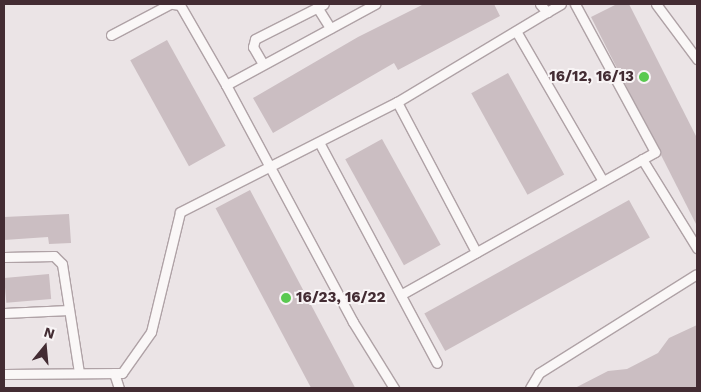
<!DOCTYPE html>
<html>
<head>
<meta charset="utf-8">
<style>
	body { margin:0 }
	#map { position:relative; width:701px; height:392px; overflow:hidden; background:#ebe4e6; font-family:"Work Sans",sans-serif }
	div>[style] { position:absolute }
	.building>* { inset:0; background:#cbbec2; transform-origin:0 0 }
	.roads { filter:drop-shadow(1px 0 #afa2a6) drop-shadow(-1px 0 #afa2a6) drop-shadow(0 1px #afa2a6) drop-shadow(0 -1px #afa2a6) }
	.service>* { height:9px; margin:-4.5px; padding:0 4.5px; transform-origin:4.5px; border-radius:4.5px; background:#faf7f7 }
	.dots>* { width:14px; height:14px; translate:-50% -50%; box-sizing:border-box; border:2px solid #f8f4f5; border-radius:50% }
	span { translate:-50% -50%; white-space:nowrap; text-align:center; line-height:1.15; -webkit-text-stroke:4px #f8f4f5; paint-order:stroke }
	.poi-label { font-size:15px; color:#432c33; font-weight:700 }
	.right { translate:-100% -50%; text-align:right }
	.left { translate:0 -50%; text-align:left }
	.frame { position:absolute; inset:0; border:5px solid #432c33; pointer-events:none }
	.north { position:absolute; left:20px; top:322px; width:50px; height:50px; -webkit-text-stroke:4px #f8f4f5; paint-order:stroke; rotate:17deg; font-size:14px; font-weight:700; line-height:20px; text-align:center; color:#432c33 }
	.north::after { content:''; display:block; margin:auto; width:18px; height:22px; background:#432c33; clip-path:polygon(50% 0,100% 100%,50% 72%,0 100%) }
</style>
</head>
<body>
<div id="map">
	<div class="building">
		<div style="clip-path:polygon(424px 4px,494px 4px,500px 16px,398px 70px,394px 63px,273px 133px,253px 98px,358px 37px)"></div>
		<div style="clip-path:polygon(617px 4px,629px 4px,697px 138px,697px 226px,591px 17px)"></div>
		<div style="left:167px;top:40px;width:121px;height:42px;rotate:61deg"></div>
		<div style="left:508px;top:73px;width:116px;height:42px;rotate:61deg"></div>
		<div style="left:382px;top:139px;width:121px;height:42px;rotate:61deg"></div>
		<div style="left:250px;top:190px;width:225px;height:39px;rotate:62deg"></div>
		<div style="left:629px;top:200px;width:43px;height:234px;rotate:61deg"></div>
		<div style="clip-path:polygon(69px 214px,71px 243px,49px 244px,48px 237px,4px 240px,4px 217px)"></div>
		<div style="left:49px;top:274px;width:25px;height:45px;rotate:85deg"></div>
		<div style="clip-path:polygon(697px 325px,697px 388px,575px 388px,608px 371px,627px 369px,658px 353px,669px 338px)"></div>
	</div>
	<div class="roads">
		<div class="service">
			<div style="left:173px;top:4px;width:7px;rotate:8deg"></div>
			<div style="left:180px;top:5px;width:92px;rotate:60.1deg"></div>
			<div style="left:226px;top:85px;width:269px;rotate:61.8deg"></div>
			<div style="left:353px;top:322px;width:78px;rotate:58.2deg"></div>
			<div style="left:540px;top:4px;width:11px;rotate:49deg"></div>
			<div style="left:547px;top:12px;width:16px;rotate:-30deg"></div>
			<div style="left:656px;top:4px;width:69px;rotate:53.3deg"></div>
			<div style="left:317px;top:7px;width:25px;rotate:58deg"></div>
			<div style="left:516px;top:31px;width:173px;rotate:59.9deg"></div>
			<div style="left:111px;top:35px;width:67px;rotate:-27.7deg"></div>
			<div style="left:263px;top:64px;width:20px;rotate:-120deg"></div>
			<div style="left:253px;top:47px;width:8px;rotate:-76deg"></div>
			<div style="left:255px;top:39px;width:77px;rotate:-26.9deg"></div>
			<div style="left:226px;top:85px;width:170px;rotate:-28.5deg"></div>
			<div style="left:397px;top:102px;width:170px;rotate:62.2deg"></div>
			<div style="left:320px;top:144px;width:248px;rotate:61.9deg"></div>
			<div style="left:642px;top:159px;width:105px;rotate:58.3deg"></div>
			<div style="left:4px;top:257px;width:50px;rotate:-1.1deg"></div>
			<div style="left:54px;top:256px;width:11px;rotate:45deg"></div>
			<div style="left:62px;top:264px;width:110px;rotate:81.1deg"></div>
			<div style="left:402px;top:294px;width:290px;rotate:-29.3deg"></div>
			<div style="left:655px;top:152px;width:168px;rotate:-118.4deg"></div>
			<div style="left:4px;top:313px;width:65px;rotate:-2.6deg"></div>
			<div style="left:114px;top:373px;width:16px;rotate:72deg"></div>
			<div style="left:4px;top:374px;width:118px;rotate:-0.5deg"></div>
			<div style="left:122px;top:373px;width:50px;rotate:-54.7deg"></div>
			<div style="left:151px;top:332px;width:123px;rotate:-76.4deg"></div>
			<div style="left:180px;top:212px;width:243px;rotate:-26.9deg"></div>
			<div style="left:397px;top:102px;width:175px;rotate:-31deg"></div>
			<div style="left:530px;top:388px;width:17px;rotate:-59deg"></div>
			<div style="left:539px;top:373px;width:186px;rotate:-32.1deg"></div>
		</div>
	</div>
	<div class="dots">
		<div style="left:644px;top:77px;background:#5ac950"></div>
		<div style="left:286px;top:298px;background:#5ac950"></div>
	</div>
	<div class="poi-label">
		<span class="right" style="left:634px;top:77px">16/12, 16/13</span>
		<span class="left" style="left:296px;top:298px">16/23, 16/22</span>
	</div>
	<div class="frame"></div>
	<div class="north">N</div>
</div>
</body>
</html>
